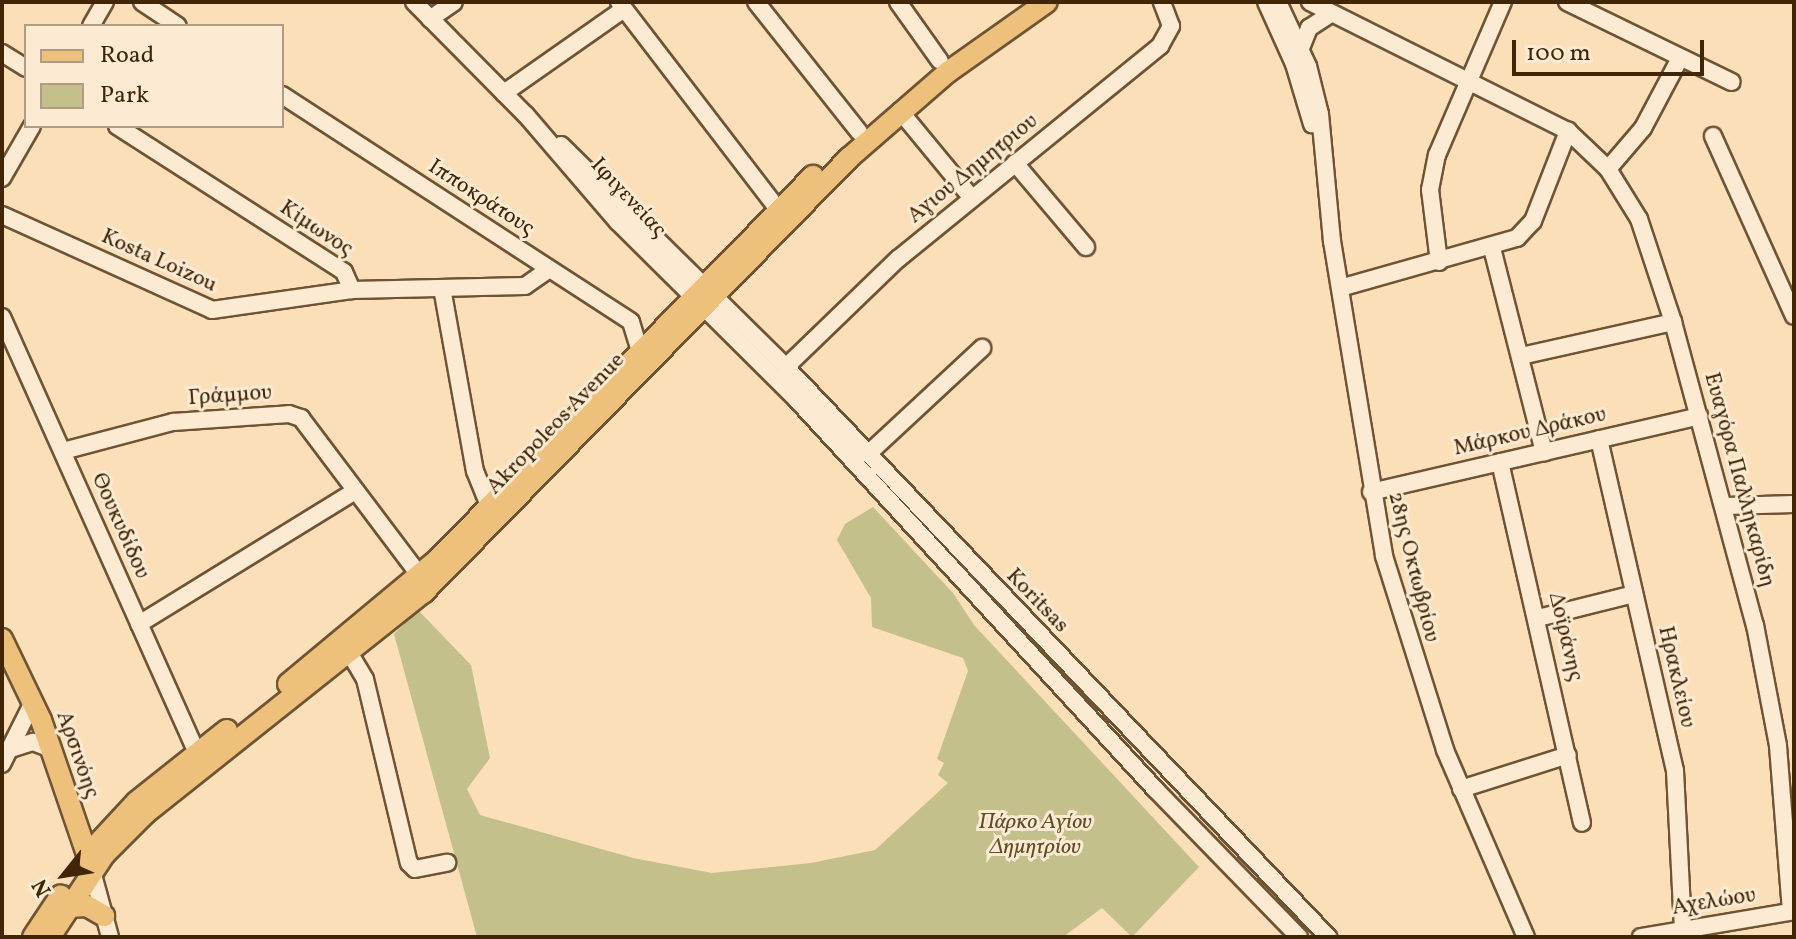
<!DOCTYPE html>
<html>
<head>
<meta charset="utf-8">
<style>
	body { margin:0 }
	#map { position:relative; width:1796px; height:939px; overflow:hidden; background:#fadfb9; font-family:Vollkorn,serif }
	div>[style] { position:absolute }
	.green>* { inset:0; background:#c4c08b }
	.roads { filter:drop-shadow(2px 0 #6f5434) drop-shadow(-2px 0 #6f5434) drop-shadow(0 2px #6f5434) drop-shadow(0 -2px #6f5434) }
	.minor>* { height:16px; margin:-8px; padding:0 8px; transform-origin:8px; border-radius:8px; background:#fcead2 }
	.major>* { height:20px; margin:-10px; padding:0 10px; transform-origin:10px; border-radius:10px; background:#edc07c }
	span { translate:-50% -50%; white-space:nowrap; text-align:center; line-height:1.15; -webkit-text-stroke:6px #fcead2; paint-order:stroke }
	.street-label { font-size:22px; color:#412507 }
	.park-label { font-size:22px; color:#624c28; font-style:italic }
	.frame { position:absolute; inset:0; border:4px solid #412507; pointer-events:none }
	.legend { position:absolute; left:24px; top:24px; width:260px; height:104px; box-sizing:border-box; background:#fcead2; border:2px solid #b19b81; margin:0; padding:10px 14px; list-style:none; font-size:24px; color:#412507 }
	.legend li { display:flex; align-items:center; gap:16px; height:40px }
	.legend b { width:40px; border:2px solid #b19b81 }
	.north { position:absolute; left:24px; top:835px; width:80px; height:80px; -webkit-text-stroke:6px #fcead2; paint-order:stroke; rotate:240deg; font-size:22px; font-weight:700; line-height:32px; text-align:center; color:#412507 }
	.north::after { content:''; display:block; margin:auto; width:28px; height:36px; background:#412507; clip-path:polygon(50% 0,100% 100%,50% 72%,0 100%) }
	.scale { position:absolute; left:1512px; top:40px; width:192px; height:36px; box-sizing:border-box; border:4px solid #412507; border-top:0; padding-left:10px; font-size:24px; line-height:28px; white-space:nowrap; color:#412507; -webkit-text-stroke:6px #fcead2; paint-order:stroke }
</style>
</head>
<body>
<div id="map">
	<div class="green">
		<div style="clip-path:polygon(873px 507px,953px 593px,974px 625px,1199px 867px,1132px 937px,1102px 908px,1063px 937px,477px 937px,394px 634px,418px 610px,471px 665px,490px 758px,467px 789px,480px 815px,633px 858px,712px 873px,811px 863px,875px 850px,948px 783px,938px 775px,944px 763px,937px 759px,968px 671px,963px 658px,872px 627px,871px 598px,837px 540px,845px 524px)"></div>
	</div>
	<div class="roads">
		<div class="minor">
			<div style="left:142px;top:2px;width:43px;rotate:33.7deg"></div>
			<div style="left:414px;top:2px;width:159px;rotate:45.3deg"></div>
			<div style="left:526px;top:115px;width:140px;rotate:49.4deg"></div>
			<div style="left:617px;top:221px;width:254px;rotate:44.8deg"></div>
			<div style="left:797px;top:400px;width:530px;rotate:47.37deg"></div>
			<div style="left:1156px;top:790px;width:205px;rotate:45.8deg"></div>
			<div style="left:619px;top:2px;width:261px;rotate:52.5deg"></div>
			<div style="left:756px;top:2px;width:166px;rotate:51.6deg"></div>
			<div style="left:898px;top:2px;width:72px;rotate:54.6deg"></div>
			<div style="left:1266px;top:2px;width:68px;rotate:65.7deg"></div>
			<div style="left:1294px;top:64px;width:63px;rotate:73.3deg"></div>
			<div style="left:1278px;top:2px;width:71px;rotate:64.9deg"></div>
			<div style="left:1308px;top:66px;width:49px;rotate:76deg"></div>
			<div style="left:1320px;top:114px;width:128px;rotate:84.6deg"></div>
			<div style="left:1332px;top:241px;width:319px;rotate:80.6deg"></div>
			<div style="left:1384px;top:556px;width:203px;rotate:72.5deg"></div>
			<div style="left:1445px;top:750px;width:204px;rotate:66.6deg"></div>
			<div style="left:1310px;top:2px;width:288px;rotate:26.6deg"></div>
			<div style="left:1568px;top:131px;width:55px;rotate:43.5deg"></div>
			<div style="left:1608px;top:169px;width:59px;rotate:58.2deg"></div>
			<div style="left:1639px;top:219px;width:108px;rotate:71.7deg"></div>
			<div style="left:1673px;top:322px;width:314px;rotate:74.9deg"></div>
			<div style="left:1755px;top:625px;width:123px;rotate:79.2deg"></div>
			<div style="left:1778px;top:746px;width:166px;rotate:85.5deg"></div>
			<div style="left:1567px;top:2px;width:183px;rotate:25.9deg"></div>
			<div style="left:430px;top:19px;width:29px;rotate:-35deg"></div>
			<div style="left:91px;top:26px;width:28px;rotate:-60deg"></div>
			<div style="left:1301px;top:48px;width:22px;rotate:-68deg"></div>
			<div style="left:1309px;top:28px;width:27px;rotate:-33deg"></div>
			<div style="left:2px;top:53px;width:28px;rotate:32deg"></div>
			<div style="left:504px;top:93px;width:146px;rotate:-35deg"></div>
			<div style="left:282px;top:95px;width:416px;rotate:33deg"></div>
			<div style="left:631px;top:322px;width:28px;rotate:73deg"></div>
			<div style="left:900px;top:111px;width:112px;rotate:50.5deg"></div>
			<div style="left:117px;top:126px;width:270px;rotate:32.7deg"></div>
			<div style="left:344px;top:272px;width:20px;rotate:66deg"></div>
			<div style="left:1713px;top:136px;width:197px;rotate:65.8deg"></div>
			<div style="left:561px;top:145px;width:316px;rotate:44.6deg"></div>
			<div style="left:786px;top:367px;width:787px;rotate:46.44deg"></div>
			<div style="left:1015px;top:163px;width:110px;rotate:49.8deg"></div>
			<div style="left:1608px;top:169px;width:54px;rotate:-49.5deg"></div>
			<div style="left:1643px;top:128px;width:79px;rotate:-62.1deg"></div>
			<div style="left:2px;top:178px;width:60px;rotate:-60deg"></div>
			<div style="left:2px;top:215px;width:230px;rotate:24.3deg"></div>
			<div style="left:212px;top:310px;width:141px;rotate:-8.1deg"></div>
			<div style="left:352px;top:290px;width:173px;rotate:-1.3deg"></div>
			<div style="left:525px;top:286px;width:29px;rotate:-35deg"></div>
			<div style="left:1492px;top:248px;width:211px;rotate:75.7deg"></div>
			<div style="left:1439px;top:262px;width:73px;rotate:-97.1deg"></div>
			<div style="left:1430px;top:190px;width:36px;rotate:-79deg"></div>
			<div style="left:1437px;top:155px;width:167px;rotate:-66.7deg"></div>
			<div style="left:442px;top:288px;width:186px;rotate:79.8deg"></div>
			<div style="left:475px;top:471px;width:37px;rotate:68deg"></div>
			<div style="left:1340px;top:288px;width:184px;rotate:-15.8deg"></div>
			<div style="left:1517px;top:238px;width:23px;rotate:-47deg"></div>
			<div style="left:1533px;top:221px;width:97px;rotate:-68.7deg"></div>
			<div style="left:2px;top:317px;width:477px;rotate:65.9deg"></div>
			<div style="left:1521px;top:356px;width:156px;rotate:-12.6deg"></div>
			<div style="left:786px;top:367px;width:156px;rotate:-44deg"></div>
			<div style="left:898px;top:259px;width:338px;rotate:-39.1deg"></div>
			<div style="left:1160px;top:46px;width:23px;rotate:-61deg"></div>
			<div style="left:1171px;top:26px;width:26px;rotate:-111deg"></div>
			<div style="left:1599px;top:439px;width:341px;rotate:77.1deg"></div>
			<div style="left:1675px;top:771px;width:157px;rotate:87.1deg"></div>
			<div style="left:63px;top:451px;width:114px;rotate:-14.8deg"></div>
			<div style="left:173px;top:422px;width:116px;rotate:-3.9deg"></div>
			<div style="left:289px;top:414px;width:13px;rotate:18deg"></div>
			<div style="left:301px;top:418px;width:198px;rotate:53deg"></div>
			<div style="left:868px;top:454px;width:156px;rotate:-42.9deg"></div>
			<div style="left:1500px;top:462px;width:370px;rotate:77.2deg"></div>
			<div style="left:1371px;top:492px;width:337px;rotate:-13deg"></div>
			<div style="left:1726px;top:506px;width:68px;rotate:-1.7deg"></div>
			<div style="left:1538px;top:618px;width:99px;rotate:-14deg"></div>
			<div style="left:139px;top:624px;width:254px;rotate:-31.6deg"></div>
			<div style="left:350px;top:654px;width:29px;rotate:59deg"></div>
			<div style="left:365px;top:679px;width:189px;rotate:76.6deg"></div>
			<div style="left:409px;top:863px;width:8px;rotate:45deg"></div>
			<div style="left:415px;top:869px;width:33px;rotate:-11deg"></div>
			<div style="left:11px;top:749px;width:23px;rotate:-18deg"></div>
			<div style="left:33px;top:742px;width:19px;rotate:21deg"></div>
			<div style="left:2px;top:764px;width:69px;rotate:-63.4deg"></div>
			<div style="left:1461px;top:789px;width:112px;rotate:-17.6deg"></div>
			<div style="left:92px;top:871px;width:68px;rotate:74.7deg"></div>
			<div style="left:1641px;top:937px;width:155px;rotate:-9.6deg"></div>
		</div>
		<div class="major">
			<div style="left:2px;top:639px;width:90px;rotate:64.3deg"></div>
			<div style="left:41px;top:720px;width:151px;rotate:71.1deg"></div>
			<div style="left:288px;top:684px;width:197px;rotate:-39.8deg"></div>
			<div style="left:439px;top:558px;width:535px;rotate:-45.61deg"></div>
			<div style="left:87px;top:855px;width:72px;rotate:-47.2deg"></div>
			<div style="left:136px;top:802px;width:116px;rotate:-38.4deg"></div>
			<div style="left:69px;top:907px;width:18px;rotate:-3deg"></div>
			<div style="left:87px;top:906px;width:20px;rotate:30deg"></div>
			<div style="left:33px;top:937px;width:50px;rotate:-56.3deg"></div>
			<div style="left:50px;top:937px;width:98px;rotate:-56.6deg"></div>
			<div style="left:104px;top:855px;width:59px;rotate:-45deg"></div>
			<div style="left:146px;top:813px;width:354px;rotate:-38.5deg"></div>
			<div style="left:423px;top:593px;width:609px;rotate:-45.6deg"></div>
			<div style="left:849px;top:158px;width:131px;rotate:-41deg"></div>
			<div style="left:948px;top:72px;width:121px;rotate:-35.3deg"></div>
		</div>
	</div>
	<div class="street-label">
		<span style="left:973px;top:169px;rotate:-39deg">Αγιου Δημητριου</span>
		<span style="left:481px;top:198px;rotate:33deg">Ιπποκράτους</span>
		<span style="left:628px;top:198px;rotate:47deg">Ιφιγενείας</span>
		<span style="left:316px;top:229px;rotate:34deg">Κίμωνος</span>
		<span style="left:159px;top:261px;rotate:24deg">Kosta Loizou</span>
		<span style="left:230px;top:396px;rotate:-4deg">Γράμμου</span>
		<span style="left:556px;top:424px;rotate:-46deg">Akropoleos Avenue</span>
		<span style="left:1530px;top:432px;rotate:-13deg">Μάρκου Δράκου</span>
		<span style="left:1739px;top:480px;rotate:75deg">Ευαγόρα Παλληκαρίδη</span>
		<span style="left:120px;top:526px;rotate:66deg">Θουκυδίδου</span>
		<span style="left:1413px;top:567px;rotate:76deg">28ης Οκτωβρίου</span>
		<span style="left:1037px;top:601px;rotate:46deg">Koritsas</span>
		<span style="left:1565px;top:637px;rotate:77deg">Δοϊράνης</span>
		<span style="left:1676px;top:677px;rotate:77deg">Ηρακλείου</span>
		<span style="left:77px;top:755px;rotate:71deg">Αρσινόης</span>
		<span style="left:1714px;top:902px;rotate:-9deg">Αχελώου</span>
	</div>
	<div class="park-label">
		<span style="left:1035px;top:835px">Πάρκο Αγίου<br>Δημητρίου</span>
	</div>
	<div class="frame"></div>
	<ul class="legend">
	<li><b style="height:10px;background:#edc07c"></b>Road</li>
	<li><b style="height:22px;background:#c4c08b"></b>Park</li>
	</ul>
	<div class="north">N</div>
	<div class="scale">100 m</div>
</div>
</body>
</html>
